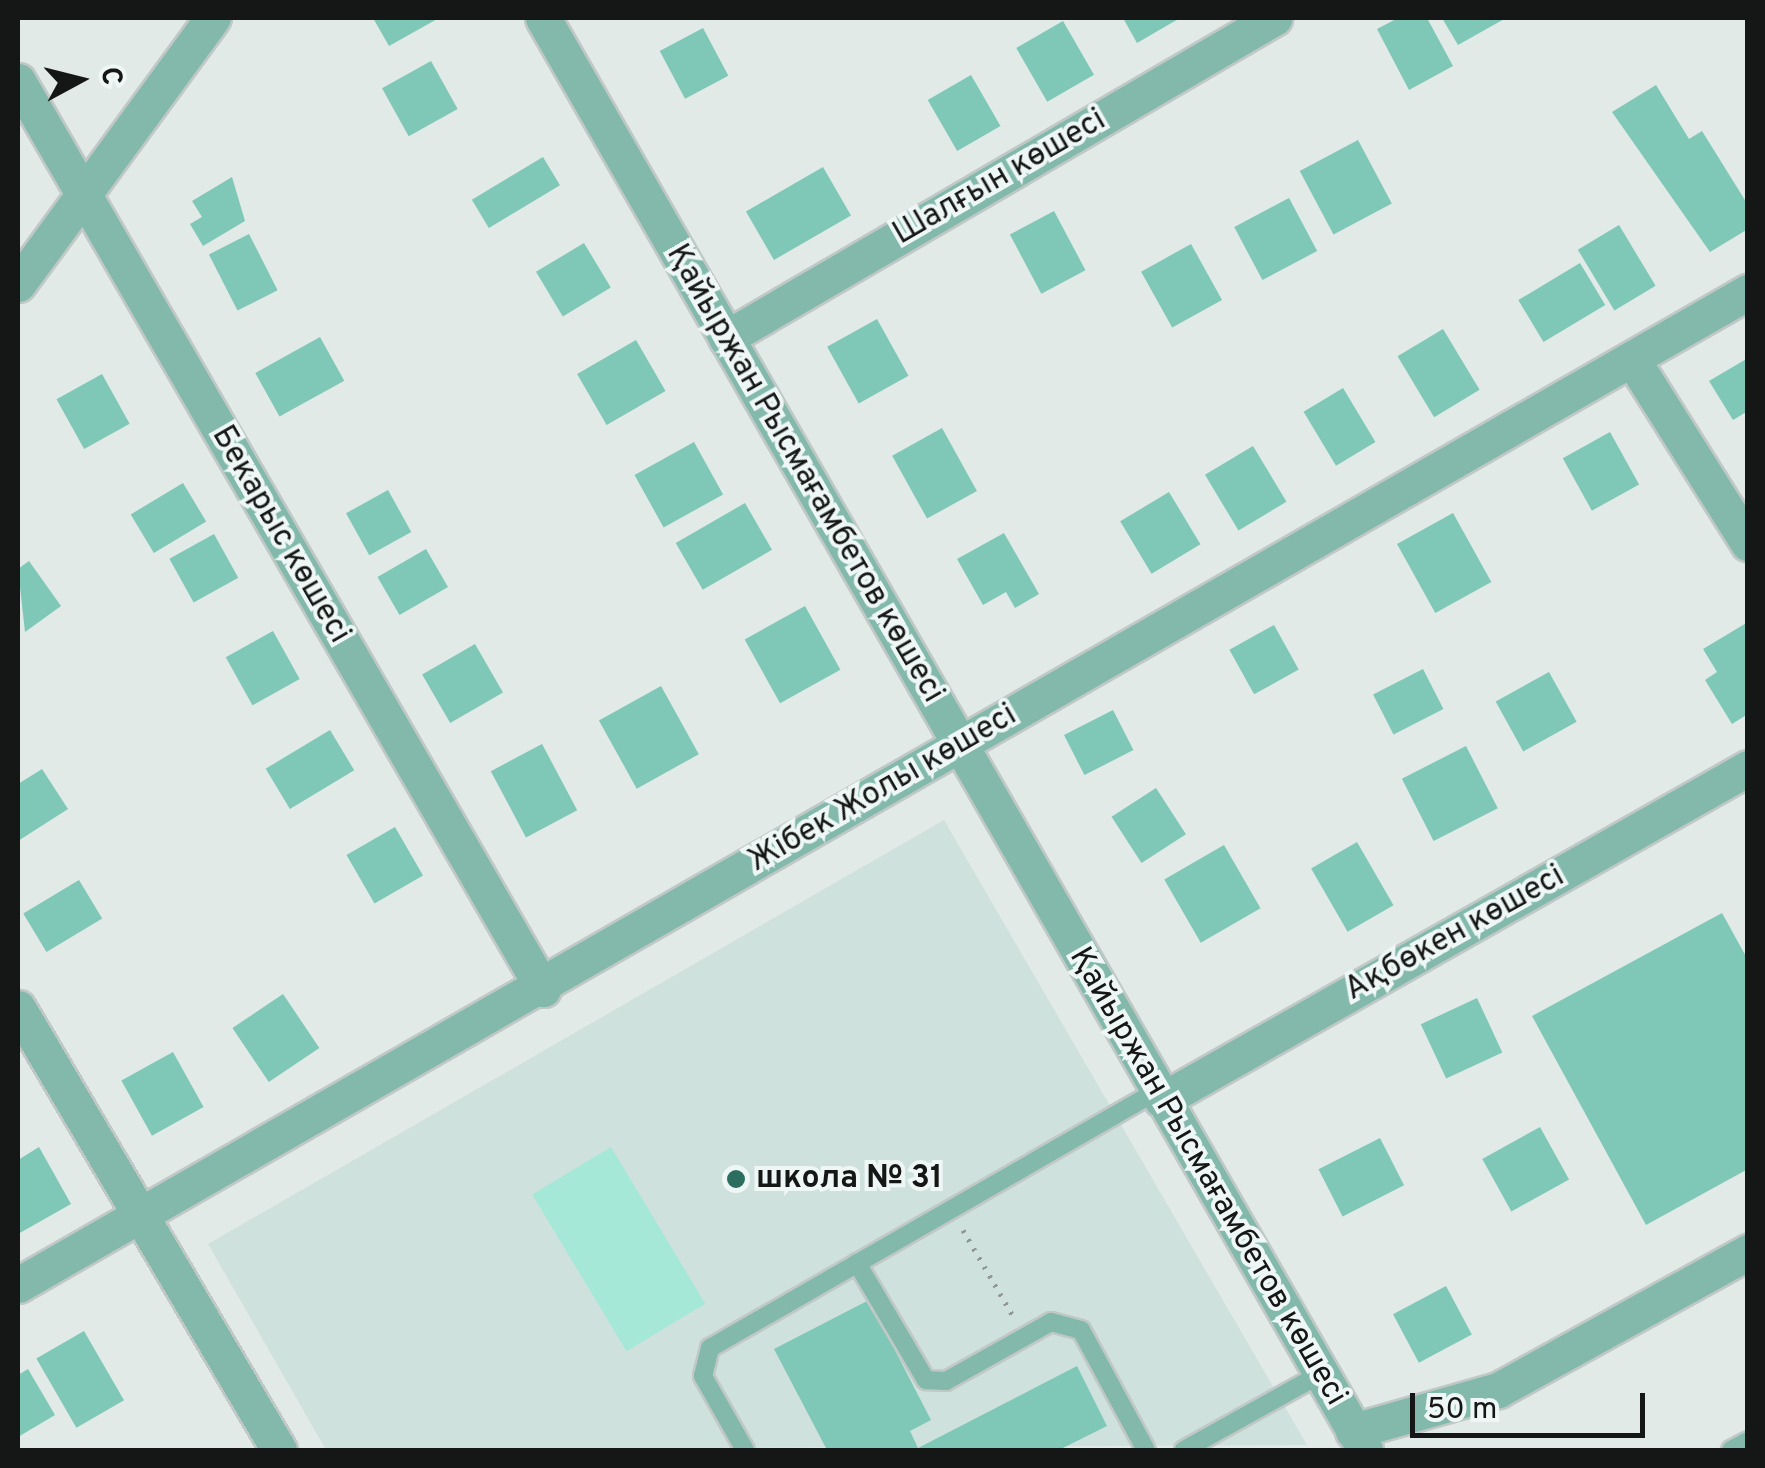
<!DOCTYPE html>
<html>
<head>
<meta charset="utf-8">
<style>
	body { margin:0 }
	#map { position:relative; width:1765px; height:1468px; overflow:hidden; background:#e1eae7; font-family:Overpass,sans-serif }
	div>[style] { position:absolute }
	.built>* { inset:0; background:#cfe1dc }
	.green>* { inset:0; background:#a5e8d7; transform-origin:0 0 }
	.building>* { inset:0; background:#7fc7b6; transform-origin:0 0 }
	.path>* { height:5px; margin-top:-2.5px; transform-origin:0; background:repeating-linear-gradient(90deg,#909795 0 2.5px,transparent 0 10.5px) }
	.roads { filter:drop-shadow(2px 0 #c0c8c6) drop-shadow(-2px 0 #c0c8c6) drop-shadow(0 2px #c0c8c6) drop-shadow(0 -2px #c0c8c6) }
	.service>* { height:18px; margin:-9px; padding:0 9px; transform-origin:9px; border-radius:9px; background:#82b9ab }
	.minor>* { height:35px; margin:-17.5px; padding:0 17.5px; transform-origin:17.5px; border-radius:17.5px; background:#82b9ab }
	.dots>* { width:28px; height:28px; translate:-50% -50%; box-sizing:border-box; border:5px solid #eef7f5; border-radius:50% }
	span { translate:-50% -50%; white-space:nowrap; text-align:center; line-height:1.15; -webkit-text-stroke:8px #eef7f5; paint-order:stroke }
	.street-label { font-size:32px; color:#141716 }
	.poi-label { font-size:32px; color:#141716; font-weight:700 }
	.left { translate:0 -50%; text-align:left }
	.frame { position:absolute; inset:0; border:20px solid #141716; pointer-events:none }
	.north { position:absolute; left:30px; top:30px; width:100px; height:100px; -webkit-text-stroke:8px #eef7f5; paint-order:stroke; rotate:83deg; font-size:28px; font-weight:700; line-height:40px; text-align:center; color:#141716 }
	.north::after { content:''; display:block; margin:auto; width:35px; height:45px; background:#141716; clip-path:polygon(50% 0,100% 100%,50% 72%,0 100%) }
	.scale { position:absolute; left:1410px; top:1393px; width:235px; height:45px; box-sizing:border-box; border:5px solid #141716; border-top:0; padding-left:12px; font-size:30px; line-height:35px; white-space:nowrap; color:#141716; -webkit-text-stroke:8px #eef7f5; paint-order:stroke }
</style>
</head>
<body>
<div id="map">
	<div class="built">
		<div style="clip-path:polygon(944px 820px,1307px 1445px,326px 1450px,208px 1244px)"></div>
	</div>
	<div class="green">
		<div style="left:611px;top:1147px;width:183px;height:92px;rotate:59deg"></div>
	</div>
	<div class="building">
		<div style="clip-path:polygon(373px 18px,439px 18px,389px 46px)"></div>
		<div style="clip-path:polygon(1123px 18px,1180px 18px,1137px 43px)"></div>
		<div style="clip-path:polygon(1398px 18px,1427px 18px,1453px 66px,1409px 90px,1377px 29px)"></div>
		<div style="clip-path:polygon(1442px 18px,1506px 18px,1458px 45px)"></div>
		<div style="left:1063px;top:21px;width:62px;height:54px;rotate:60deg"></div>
		<div style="left:703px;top:28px;width:54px;height:49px;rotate:62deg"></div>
		<div style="left:431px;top:61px;width:55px;height:56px;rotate:61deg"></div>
		<div style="left:971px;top:75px;width:59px;height:50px;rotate:60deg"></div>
		<div style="clip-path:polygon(1656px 85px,1689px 139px,1702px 131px,1748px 205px,1748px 229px,1710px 252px,1612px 112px)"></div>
		<div style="left:1358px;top:140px;width:72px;height:66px;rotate:62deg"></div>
		<div style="left:543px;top:157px;width:33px;height:83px;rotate:59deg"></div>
		<div style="left:823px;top:167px;width:56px;height:89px;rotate:60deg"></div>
		<div style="clip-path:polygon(232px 177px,245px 221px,203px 246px,190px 224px,202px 217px,192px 201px)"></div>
		<div style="left:1289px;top:198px;width:60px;height:62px;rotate:62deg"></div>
		<div style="left:1054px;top:211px;width:67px;height:50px;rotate:62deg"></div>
		<div style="left:1619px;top:225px;width:71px;height:48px;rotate:59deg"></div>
		<div style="left:249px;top:234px;width:63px;height:45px;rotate:63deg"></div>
		<div style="left:584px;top:243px;width:52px;height:56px;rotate:59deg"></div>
		<div style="left:1191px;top:244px;width:64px;height:57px;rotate:61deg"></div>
		<div style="left:1580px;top:263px;width:49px;height:72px;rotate:59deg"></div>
		<div style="left:877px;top:319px;width:65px;height:57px;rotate:61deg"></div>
		<div style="left:1443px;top:329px;width:71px;height:53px;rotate:59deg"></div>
		<div style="left:320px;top:337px;width:50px;height:74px;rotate:61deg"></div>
		<div style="left:636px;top:340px;width:59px;height:68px;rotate:60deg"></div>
		<div style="clip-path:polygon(1748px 358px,1748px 411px,1733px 420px,1709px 381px)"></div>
		<div style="left:102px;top:374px;width:57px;height:52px;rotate:61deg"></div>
		<div style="left:1343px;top:388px;width:63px;height:46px;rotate:59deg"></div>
		<div style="left:942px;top:428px;width:72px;height:57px;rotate:61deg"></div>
		<div style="left:1610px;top:432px;width:60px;height:54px;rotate:61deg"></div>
		<div style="left:694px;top:442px;width:60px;height:68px;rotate:61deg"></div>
		<div style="left:1253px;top:446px;width:65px;height:56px;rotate:59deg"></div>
		<div style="left:183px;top:483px;width:45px;height:61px;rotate:59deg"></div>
		<div style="left:388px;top:490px;width:48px;height:48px;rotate:61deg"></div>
		<div style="left:1169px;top:492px;width:61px;height:57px;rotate:59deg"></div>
		<div style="left:745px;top:503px;width:54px;height:80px;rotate:60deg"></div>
		<div style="left:1453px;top:513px;width:79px;height:64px;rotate:61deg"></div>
		<div style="clip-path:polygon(1004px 533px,1039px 594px,1015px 608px,1006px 592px,983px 605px,957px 559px)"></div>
		<div style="left:214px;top:534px;width:50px;height:51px;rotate:61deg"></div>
		<div style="left:426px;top:549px;width:44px;height:56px;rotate:60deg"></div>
		<div style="clip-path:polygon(29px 561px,61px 606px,25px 632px,18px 569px)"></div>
		<div style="left:805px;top:606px;width:73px;height:69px;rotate:61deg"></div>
		<div style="clip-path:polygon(1748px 622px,1748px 714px,1732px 724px,1705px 680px,1717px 672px,1703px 649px)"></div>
		<div style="left:1274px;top:625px;width:51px;height:51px;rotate:61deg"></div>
		<div style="left:273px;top:631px;width:55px;height:54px;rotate:61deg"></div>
		<div style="left:475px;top:644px;width:56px;height:61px;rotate:60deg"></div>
		<div style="left:1423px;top:669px;width:45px;height:56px;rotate:63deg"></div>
		<div style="left:1549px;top:672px;width:57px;height:61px;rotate:61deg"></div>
		<div style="left:661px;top:686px;width:78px;height:71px;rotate:61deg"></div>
		<div style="left:1113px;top:710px;width:45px;height:55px;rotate:63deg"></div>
		<div style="left:330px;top:730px;width:47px;height:75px;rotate:59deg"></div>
		<div style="left:542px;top:744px;width:75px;height:58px;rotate:62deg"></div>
		<div style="left:1466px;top:746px;width:70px;height:72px;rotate:63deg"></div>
		<div style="clip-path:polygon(42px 769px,68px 809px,18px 841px,18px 784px)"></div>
		<div style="left:1156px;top:788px;width:55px;height:53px;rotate:57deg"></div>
		<div style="left:395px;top:827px;width:56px;height:56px;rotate:60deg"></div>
		<div style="left:1357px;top:842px;width:73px;height:53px;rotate:60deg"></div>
		<div style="left:1224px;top:845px;width:73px;height:69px;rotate:60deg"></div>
		<div style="left:79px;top:880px;width:45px;height:65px;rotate:59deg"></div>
		<div style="clip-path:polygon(1722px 913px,1748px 960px,1748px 1169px,1646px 1225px,1532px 1016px)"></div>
		<div style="left:283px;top:994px;width:65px;height:61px;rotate:56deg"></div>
		<div style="left:1477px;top:998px;width:60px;height:62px;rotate:65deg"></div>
		<div style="left:173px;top:1052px;width:63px;height:59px;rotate:61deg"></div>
		<div style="left:1540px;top:1127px;width:60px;height:66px;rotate:61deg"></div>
		<div style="left:1380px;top:1138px;width:53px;height:69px;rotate:63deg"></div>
		<div style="clip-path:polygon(39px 1147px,71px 1204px,18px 1234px,18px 1160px)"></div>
		<div style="left:1446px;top:1286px;width:55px;height:60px;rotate:62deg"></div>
		<div style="clip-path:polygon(869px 1300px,931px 1420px,910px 1431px,918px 1448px,1077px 1366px,1107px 1426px,1059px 1450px,827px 1450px,774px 1349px)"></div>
		<div style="left:84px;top:1331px;width:80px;height:55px;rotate:60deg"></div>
		<div style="clip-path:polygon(28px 1369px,55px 1415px,18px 1437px,18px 1375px)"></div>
	</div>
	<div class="path">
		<div style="left:963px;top:1230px;width:99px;rotate:59.8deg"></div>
	</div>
	<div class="roads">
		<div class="service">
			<div style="left:857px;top:1263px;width:136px;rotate:59.5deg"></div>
			<div style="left:926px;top:1380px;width:20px;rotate:3deg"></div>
			<div style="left:946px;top:1381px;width:120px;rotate:-29.3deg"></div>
			<div style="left:1051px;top:1322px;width:31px;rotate:15deg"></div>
			<div style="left:1081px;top:1330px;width:136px;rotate:61.6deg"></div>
			<div style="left:745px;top:1450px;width:85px;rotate:-119.6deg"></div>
			<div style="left:703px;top:1376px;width:29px;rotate:-76deg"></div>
			<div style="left:710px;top:1348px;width:516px;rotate:-29.9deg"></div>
			<div style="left:1184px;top:1450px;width:154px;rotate:-29.1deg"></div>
			<div style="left:1731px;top:1450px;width:19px;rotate:-28deg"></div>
		</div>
		<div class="minor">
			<div style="left:543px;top:18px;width:1651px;rotate:60.14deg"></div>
			<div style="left:18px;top:81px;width:1049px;rotate:59.96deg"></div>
			<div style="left:18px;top:284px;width:330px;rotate:-53.8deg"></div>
			<div style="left:726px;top:338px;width:635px;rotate:-30.28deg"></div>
			<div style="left:1632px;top:359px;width:218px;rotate:57.8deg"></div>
			<div style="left:18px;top:1008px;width:513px;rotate:59.44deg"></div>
			<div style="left:1162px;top:1100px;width:674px;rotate:-29.53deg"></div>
			<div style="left:18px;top:1285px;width:1995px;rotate:-29.86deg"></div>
			<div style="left:1353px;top:1431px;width:151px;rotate:-15.8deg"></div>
			<div style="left:1498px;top:1390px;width:286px;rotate:-28.9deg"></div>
		</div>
	</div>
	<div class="dots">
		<div style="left:736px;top:1179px;background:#2b6e60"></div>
	</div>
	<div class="street-label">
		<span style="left:1000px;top:178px;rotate:-30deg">Шалғын көшесі</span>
		<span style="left:804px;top:474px;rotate:60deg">Қайыржан Рысмағамбетов көшесі</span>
		<span style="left:280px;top:535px;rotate:60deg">Бекарыс көшесі</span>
		<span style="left:883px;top:789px;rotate:-30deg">Жібек Жолы көшесі</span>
		<span style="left:1455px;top:934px;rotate:-29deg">Ақбөкен көшесі</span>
		<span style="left:1207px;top:1177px;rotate:60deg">Қайыржан Рысмағамбетов көшесі</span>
	</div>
	<div class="poi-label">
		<span class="left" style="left:756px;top:1179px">школа № 31</span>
	</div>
	<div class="frame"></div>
	<div class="north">С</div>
	<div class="scale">50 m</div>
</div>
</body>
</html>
